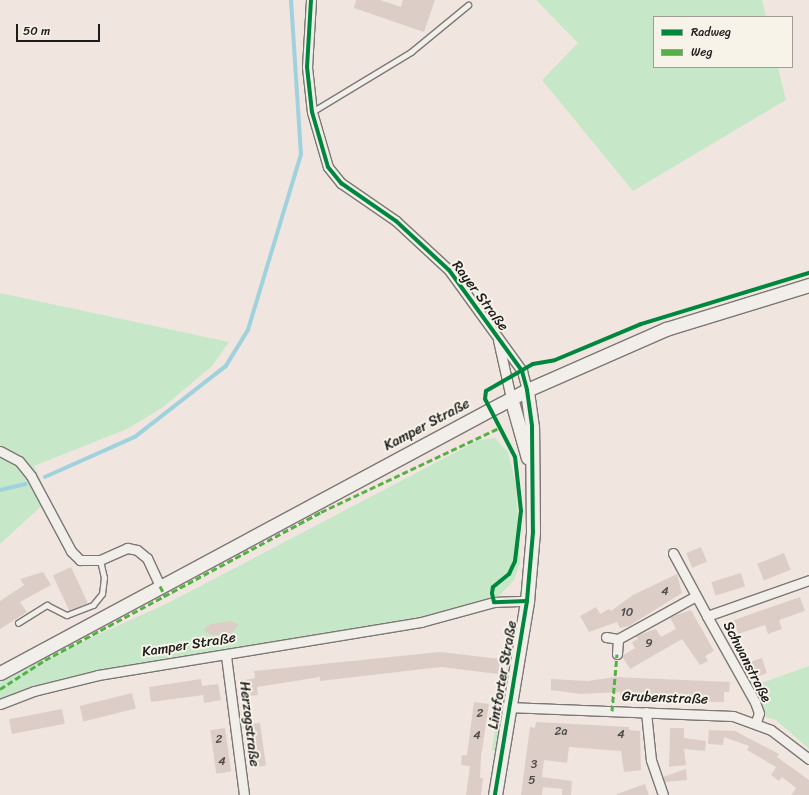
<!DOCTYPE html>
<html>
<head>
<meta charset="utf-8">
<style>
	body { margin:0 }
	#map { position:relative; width:809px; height:795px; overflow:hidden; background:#f0e6df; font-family:Sriracha,sans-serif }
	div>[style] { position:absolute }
	.green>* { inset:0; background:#c6e8c9 }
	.stream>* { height:3.5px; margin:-1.75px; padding:0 1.75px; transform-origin:1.75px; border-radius:1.75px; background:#a0d2de }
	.building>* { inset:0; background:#dccec7; transform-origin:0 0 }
	.roads { filter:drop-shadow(1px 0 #7b7774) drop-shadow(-1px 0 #7b7774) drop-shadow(0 1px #7b7774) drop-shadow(0 -1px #7b7774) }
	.lane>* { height:4.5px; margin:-2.25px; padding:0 2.25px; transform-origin:2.25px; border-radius:2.25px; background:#f2efeb }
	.street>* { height:9px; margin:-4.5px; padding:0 4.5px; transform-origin:4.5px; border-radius:4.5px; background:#f2efeb }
	.secondary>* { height:13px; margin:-6.5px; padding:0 6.5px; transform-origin:6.5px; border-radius:6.5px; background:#f2efeb }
	.quiet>* { height:3px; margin-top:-1.5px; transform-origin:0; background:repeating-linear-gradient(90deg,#55b145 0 6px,transparent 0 9px) }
	.cycleway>* { height:4px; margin:-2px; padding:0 2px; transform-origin:2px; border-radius:2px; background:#00873e }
	span { translate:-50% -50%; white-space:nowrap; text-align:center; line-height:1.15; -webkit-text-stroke:4px #f7f3e8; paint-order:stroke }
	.number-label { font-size:12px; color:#4f4b4a }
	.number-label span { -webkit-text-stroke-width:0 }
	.street-label { font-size:14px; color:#1c1c1c }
	.legend { position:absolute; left:653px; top:16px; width:140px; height:52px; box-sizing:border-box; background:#f7f3e8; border:1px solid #9f9d96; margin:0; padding:5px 7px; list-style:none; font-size:12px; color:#1c1c1c }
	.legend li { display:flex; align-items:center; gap:8px; height:20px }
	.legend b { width:20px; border:1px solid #9f9d96 }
	.scale { position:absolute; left:16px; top:24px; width:84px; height:18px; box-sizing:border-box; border:2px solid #1c1c1c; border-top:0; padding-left:5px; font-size:12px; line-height:14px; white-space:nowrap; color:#1c1c1c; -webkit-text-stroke:3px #f7f3e8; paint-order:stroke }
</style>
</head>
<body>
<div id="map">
	<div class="green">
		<div style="clip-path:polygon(536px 0,762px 0,766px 17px,654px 17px,654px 67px,778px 67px,786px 100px,633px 191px,542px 80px,578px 43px)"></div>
		<div style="clip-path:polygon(0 293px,229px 342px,212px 366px,162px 408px,127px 429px,34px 466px,49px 499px,0 544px)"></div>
		<div style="clip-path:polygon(495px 438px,508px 452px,516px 485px,520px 563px,514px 580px,494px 602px,421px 622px,98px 675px,0 704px,0 679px,168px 603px,479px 440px)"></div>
		<div style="clip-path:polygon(809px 666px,809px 749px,776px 720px,766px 717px,753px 686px)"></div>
		<div style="clip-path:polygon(500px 694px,503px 695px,496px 751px,492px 750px)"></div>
	</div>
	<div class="stream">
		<div style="left:45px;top:477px;width:98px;rotate:-24deg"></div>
		<div style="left:135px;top:437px;width:115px;rotate:-38deg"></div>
		<div style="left:226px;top:366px;width:42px;rotate:-58.6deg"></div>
		<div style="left:248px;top:330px;width:183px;rotate:-73.2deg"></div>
		<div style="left:301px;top:155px;width:155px;rotate:-93.7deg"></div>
		<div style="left:0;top:490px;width:26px;rotate:-13deg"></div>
	</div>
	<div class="building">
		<div style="clip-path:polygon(356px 0,380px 0,401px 7px,403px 0,435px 0,424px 32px,354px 8px)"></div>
		<div style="left:701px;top:547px;width:16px;height:16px;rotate:68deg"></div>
		<div style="left:784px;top:553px;width:18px;height:29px;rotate:68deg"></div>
		<div style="left:71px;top:567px;width:40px;height:20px;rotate:65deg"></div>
		<div style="clip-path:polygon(43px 572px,51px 585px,20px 602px,27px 612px,0 629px,0 601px,24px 585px,20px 579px)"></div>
		<div style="left:741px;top:573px;width:14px;height:31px;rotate:73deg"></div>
		<div style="clip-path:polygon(677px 574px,682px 593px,629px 626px,620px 628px,617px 622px,589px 632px,580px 616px,596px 607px,600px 614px,609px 609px,611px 611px,633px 595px)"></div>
		<div style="clip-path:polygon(800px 597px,805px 611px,779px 620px,782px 629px,768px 634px,765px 625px,738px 634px,734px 620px)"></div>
		<div style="clip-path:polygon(691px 610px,714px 651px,705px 656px,708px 661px,700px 665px,682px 639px,630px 669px,622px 656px,635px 648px,632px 642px,638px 639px,636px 636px,656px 629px,661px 637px,676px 629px,670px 617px)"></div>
		<div style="clip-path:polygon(231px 621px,239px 625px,231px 634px,211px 635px,203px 629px,211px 624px)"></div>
		<div style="clip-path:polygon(440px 652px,500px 659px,498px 674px,441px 667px,320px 681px,320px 677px,257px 687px,258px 695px,241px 697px,239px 681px,255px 678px,254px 671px)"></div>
		<div style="left:762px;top:658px;width:16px;height:16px;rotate:72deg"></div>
		<div style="clip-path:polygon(615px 677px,730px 682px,729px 692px,724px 692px,724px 702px,718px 702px,620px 699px,620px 692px,581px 694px,551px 690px,551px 679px,588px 681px)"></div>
		<div style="clip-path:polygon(201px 679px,202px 686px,218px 684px,221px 700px,204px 703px,203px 695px,151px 702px,149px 687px)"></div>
		<div style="left:132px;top:693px;width:16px;height:54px;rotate:76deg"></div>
		<div style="clip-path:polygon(474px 702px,489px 704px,481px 757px,480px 778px,483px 778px,481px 795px,466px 795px,470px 766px,461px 765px,462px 755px,467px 755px)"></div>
		<div style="left:62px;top:709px;width:15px;height:54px;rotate:79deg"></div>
		<div style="clip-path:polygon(536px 722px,629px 727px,629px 730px,640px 731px,641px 770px,624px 772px,621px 751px,569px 747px,567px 763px,544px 760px,542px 777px,572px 781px,571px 795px,562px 795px,562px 789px,543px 787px,542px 795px,521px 795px,530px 727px,535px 728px)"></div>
		<div style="left:260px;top:723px;width:43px;height:15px;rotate:82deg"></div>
		<div style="left:225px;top:728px;width:44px;height:15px;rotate:82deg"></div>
		<div style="clip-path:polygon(670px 728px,684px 728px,684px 738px,706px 741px,705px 751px,684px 749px,686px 765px,669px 767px)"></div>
		<div style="clip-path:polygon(709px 730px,735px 731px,779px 754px,777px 757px,809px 780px,809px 795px,791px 795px,796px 788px,782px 777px,779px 781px,771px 775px,776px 767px,747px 750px,749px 746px,724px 737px,723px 745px,708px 744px)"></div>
		<div style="clip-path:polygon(686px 769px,687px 780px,665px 782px,663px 777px)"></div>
		<div style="clip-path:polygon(645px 784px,649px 795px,617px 795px,617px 794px)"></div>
	</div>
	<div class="roads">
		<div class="lane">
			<div style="left:312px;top:112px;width:116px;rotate:-31.2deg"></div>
			<div style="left:411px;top:52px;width:74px;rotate:-39.5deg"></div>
			<div style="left:18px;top:623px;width:34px;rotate:-32deg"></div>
			<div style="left:47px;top:605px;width:22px;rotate:27deg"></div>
			<div style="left:67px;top:615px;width:28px;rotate:-21deg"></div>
			<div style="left:93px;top:605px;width:14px;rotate:-51deg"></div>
			<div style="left:102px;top:594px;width:16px;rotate:-83deg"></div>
			<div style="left:104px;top:578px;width:18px;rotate:-103deg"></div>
		</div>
		<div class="street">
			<div style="left:311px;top:0;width:67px;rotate:93.4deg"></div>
			<div style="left:307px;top:67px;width:45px;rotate:83.7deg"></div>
			<div style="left:312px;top:112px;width:57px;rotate:73.8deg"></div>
			<div style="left:328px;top:167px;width:21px;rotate:51deg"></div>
			<div style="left:341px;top:183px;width:67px;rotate:34.6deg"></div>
			<div style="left:396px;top:221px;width:72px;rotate:42.8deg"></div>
			<div style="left:449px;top:270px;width:125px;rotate:54.1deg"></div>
			<div style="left:522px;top:371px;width:20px;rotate:75deg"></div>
			<div style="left:498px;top:340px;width:59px;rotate:77.4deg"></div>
			<div style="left:0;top:451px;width:21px;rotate:28deg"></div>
			<div style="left:19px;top:461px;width:19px;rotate:51deg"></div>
			<div style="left:31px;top:476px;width:85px;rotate:61.9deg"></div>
			<div style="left:71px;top:551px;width:13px;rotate:45deg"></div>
			<div style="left:80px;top:560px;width:20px"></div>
			<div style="left:100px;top:560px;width:30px;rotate:-24deg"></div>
			<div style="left:127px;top:548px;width:10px;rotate:11deg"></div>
			<div style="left:137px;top:550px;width:13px;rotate:39deg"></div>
			<div style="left:147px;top:558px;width:31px;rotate:65deg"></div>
			<div style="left:673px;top:553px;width:72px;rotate:61.6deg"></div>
			<div style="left:606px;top:637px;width:12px;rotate:9deg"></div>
			<div style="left:618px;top:639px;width:89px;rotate:-28.9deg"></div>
			<div style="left:617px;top:654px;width:15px;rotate:-86deg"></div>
			<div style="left:226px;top:656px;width:140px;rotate:82.6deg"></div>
			<div style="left:0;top:704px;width:36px;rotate:-21deg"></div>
			<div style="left:34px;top:691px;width:66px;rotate:-14deg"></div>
			<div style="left:98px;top:675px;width:327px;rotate:-9.3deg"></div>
			<div style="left:421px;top:622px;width:76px;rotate:-15.3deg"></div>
			<div style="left:494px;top:602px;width:33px;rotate:-2deg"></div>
			<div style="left:507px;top:707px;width:226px;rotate:2.3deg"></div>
			<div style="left:733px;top:716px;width:40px;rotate:20.2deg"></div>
			<div style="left:771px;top:730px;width:48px;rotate:37.3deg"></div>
			<div style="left:646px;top:712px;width:48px;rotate:84.1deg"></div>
			<div style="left:651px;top:760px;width:37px;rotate:71deg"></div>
			<div style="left:756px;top:722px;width:9px;rotate:-72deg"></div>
			<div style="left:759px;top:713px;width:12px;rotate:-110deg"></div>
			<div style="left:755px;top:702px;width:98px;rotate:-119.2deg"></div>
			<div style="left:707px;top:616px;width:108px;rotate:-19.4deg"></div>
		</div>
		<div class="secondary">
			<div style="left:511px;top:398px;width:62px;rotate:74.2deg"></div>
			<div style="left:0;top:673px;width:598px;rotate:-28.24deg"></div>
			<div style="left:527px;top:390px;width:152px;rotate:-23.7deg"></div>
			<div style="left:666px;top:329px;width:150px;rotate:-17.1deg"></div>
			<div style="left:495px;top:795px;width:197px;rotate:-80.6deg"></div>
			<div style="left:527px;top:601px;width:69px;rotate:-85deg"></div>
			<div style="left:533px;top:532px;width:105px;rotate:-90.5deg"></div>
			<div style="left:532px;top:427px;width:37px;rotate:-98deg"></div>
		</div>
	</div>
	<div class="quiet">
		<div style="left:160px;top:586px;width:11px;rotate:63deg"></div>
		<div style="left:0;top:689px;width:54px;rotate:-32.8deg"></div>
		<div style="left:45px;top:660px;width:313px;rotate:-28.2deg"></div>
		<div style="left:321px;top:512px;width:197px;rotate:-25.3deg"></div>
		<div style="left:612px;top:711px;width:57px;rotate:-85deg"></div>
	</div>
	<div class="cycleway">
		<div style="left:311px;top:0;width:67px;rotate:93.4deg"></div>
		<div style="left:307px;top:67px;width:45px;rotate:83.7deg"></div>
		<div style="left:312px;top:112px;width:57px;rotate:73.8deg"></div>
		<div style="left:328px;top:167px;width:21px;rotate:51deg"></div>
		<div style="left:341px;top:183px;width:67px;rotate:34.6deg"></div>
		<div style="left:396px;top:221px;width:72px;rotate:42.8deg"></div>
		<div style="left:449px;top:270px;width:125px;rotate:54.1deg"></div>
		<div style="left:522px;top:371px;width:20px;rotate:75deg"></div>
		<div style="left:527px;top:390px;width:37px;rotate:82deg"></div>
		<div style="left:532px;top:427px;width:105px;rotate:89.5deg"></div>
		<div style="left:533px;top:532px;width:69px;rotate:95deg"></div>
		<div style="left:527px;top:601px;width:197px;rotate:99.4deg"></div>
		<div style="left:527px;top:601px;width:33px;rotate:178deg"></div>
		<div style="left:494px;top:602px;width:9px;rotate:-103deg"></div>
		<div style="left:492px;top:593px;width:6px;rotate:-81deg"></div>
		<div style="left:493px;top:587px;width:21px;rotate:-39deg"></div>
		<div style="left:509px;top:574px;width:14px;rotate:-65deg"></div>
		<div style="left:515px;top:561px;width:50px;rotate:-83.2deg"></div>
		<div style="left:521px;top:511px;width:54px;rotate:-96.3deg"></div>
		<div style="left:515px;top:457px;width:65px;rotate:-117.3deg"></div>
		<div style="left:485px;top:399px;width:8px;rotate:-83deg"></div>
		<div style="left:486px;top:391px;width:54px;rotate:-29.9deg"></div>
		<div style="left:533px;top:364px;width:22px;rotate:-10deg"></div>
		<div style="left:555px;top:360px;width:93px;rotate:-22.7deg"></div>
		<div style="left:641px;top:324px;width:176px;rotate:-16.9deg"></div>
	</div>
	<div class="number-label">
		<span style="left:665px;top:592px">4</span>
		<span style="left:627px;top:613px">10</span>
		<span style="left:649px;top:644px">9</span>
		<span style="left:480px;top:714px">2</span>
		<span style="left:561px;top:732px">2a</span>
		<span style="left:621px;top:735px">4</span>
		<span style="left:477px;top:736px">4</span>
		<span style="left:219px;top:740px">2</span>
		<span style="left:222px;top:762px">4</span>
		<span style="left:534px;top:765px">3</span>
		<span style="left:532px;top:781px">5</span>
	</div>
	<div class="street-label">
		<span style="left:480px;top:296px;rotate:53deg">Rayer Straße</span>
		<span style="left:427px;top:425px;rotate:-28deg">Kamper Straße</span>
		<span style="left:189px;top:645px;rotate:-9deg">Kamper Straße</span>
		<span style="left:747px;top:662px;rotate:63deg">Schwanstraße</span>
		<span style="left:503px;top:675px;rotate:-80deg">Lintforter Straße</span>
		<span style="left:665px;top:698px;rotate:2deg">Grubenstraße</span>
		<span style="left:249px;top:724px;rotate:83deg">Herzogstraße</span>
	</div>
	<ul class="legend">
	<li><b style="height:5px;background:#00873e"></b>Radweg</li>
	<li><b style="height:5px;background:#55b145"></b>Weg</li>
	</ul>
	<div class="scale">50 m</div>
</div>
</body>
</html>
